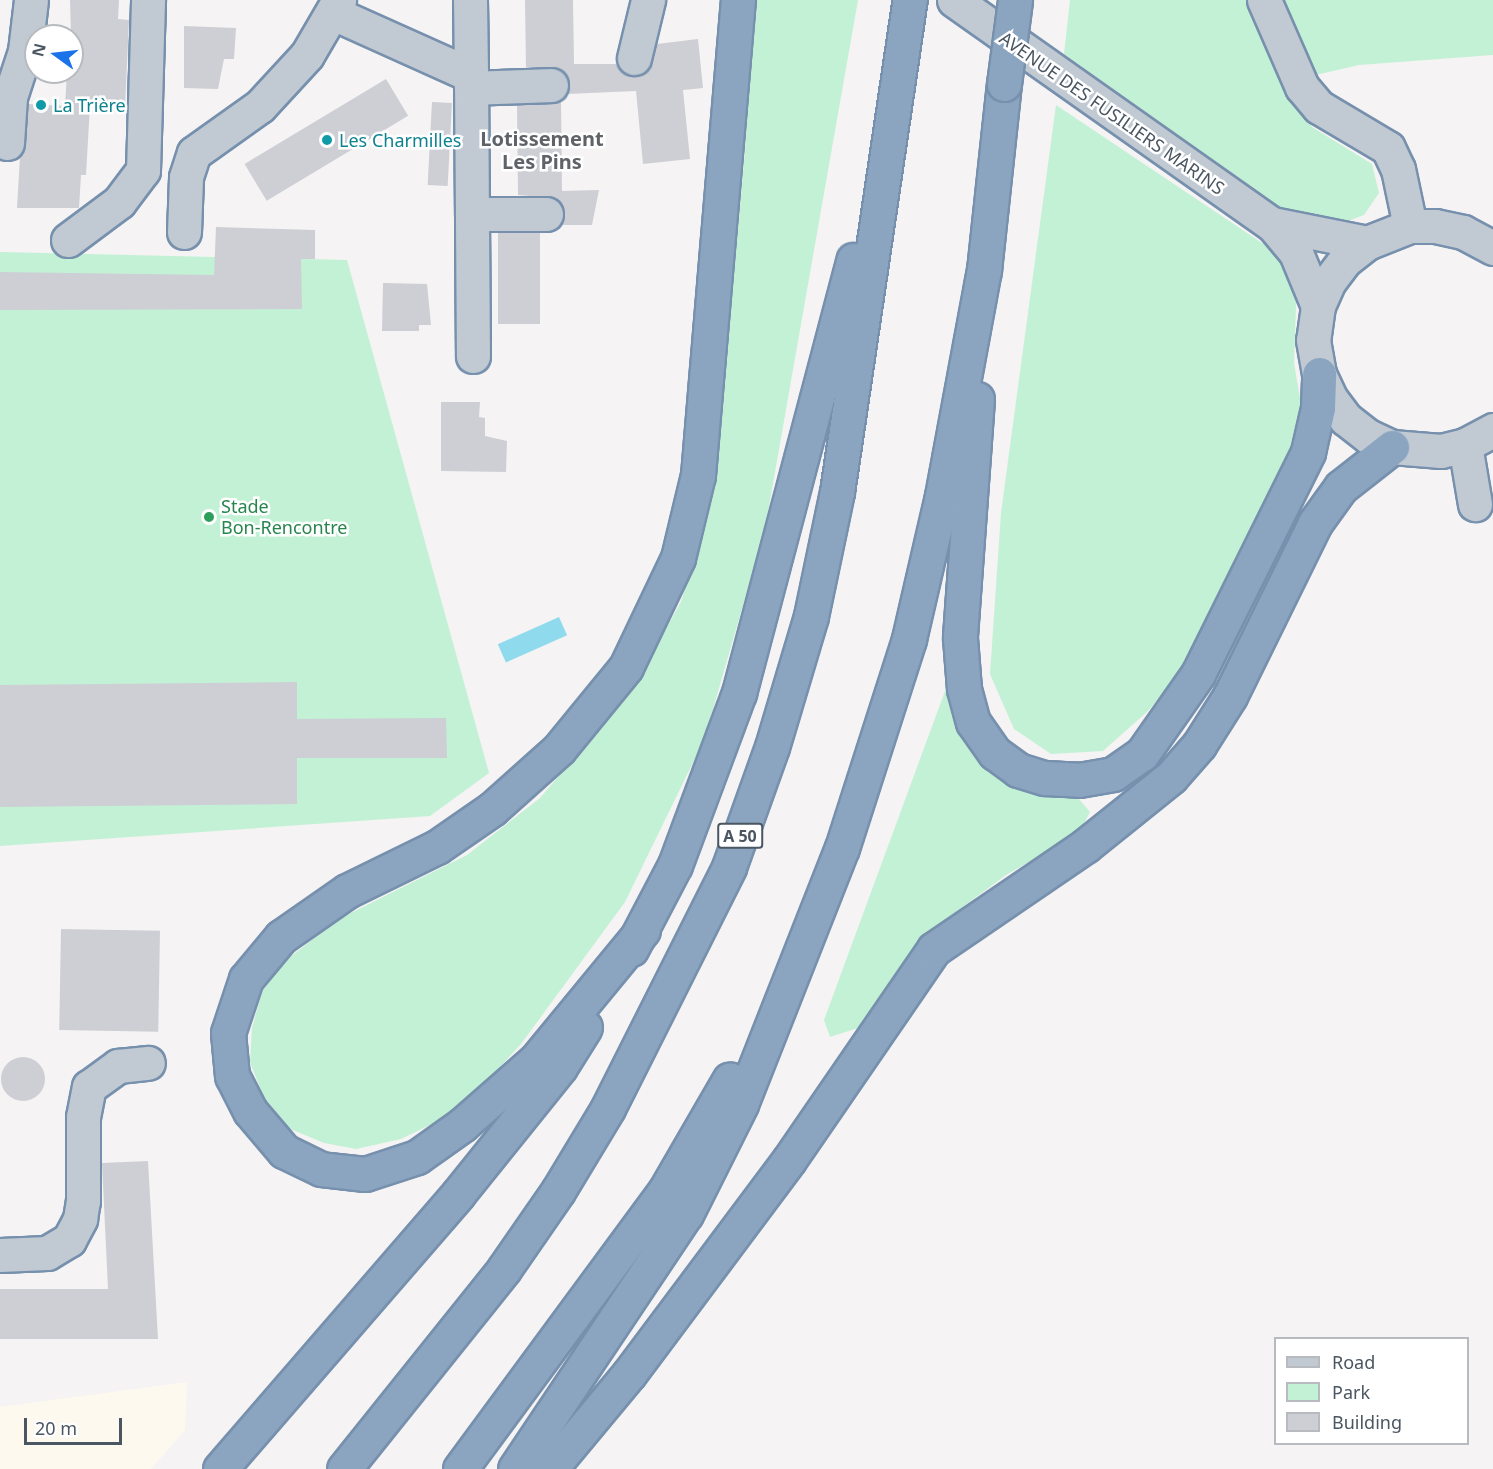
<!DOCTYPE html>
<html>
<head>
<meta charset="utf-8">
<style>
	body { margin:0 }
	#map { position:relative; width:1493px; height:1469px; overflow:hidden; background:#f5f3f3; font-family:"Noto Sans",sans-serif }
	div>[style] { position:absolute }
	.commercial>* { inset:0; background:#fdf9ef }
	.green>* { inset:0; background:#c3f1d5 }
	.water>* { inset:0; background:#90daee; transform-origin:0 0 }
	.building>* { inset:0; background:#cdcfd5; transform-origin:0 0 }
	.round { border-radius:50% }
	.roads { filter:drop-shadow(2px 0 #7690ad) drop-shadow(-2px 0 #7690ad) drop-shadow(0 2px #7690ad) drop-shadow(0 -2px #7690ad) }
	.minor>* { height:33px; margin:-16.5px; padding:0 16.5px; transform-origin:16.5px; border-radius:16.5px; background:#c1cad2 }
	.highway>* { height:33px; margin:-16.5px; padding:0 16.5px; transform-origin:16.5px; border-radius:16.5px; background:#8ba5c1 }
	.bridges { filter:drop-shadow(2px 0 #7690ad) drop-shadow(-2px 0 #7690ad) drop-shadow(0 2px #7690ad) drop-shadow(0 -2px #7690ad) }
	.highway-bridge>* { height:33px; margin:-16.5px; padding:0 16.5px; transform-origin:16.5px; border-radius:16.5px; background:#8ba5c1 }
	.dots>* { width:16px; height:16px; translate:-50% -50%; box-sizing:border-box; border:3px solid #fff; border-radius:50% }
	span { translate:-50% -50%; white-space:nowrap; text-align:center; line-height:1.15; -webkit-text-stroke:5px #fff; paint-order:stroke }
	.shield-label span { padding:2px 4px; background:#fff; border:2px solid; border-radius:4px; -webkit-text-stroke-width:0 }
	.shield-label { font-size:16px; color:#4a5661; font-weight:700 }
	.culture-label { font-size:18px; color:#0d838f }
	.left { translate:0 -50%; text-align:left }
	.street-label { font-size:18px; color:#4a5661 }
	.leisure-label { font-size:18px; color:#27864d }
	.neighbourhood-label { font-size:20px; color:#5f6368; font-weight:700 }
	.legend { position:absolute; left:1274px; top:1337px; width:195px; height:108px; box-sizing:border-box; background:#fff; border:2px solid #b7bbc0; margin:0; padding:8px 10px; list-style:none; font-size:18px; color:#4a5661 }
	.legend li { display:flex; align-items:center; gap:12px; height:30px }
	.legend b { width:30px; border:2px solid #b7bbc0 }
	.north { position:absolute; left:24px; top:24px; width:60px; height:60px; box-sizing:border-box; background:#fff; border:2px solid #b7bbc0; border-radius:50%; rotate:285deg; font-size:16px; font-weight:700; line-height:24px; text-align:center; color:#4a5661 }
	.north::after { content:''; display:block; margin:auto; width:21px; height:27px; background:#1a73e8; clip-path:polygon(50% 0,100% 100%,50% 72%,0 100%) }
	.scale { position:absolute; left:24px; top:1418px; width:98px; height:27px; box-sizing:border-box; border:3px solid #4a5661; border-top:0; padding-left:8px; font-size:18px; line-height:21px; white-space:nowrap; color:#4a5661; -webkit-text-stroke:4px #fff; paint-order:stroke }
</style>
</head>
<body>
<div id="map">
	<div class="commercial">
		<div style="clip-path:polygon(187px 1382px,185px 1430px,151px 1469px,0 1469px,0 1407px)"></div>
	</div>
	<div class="green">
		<div style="clip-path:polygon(756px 0,858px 0,765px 529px,704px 740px,625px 902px,521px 1044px,479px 1090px,440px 1120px,401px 1139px,356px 1149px,324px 1143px,288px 1128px,264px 1098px,250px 1062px,252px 1028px,262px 992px,284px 962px,337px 920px,467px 855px,540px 798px,629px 694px,681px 602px,715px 486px,745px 150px,751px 15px)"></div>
		<div style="clip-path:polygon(1070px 0,1493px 0,1493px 55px,1359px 65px,1285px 82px,1312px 127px,1372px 164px,1379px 193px,1364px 215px,1329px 228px,1287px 212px,1064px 54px)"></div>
		<div style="clip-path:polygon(1056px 105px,1268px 247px,1297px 277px,1294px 363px,1302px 410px,1295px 461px,1188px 662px,1148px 711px,1103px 751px,1051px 754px,1014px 729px,990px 674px,1001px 513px)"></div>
		<div style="clip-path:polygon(0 252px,347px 260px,489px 773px,430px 816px,0 846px)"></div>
		<div style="clip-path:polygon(948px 683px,966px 736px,990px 770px,1036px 792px,1079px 799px,1090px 812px,1079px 833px,1006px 875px,930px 931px,858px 1028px,830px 1037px,824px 1020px)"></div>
	</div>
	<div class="water">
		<div style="left:559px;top:617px;width:20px;height:67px;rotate:66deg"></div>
	</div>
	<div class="building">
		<div style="clip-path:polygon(70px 0,119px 0,118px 19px,129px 20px,125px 107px,90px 105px,86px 175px,81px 175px,79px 208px,17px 208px,20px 157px,26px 144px,28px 104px,65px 106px,67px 72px,72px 72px)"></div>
		<div style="clip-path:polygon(525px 0,573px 0,574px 64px,616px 64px,622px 72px,639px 76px,648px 70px,657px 44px,698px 39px,703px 88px,683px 90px,690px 159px,643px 164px,636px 91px,567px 94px,570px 84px,560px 69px,526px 67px)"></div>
		<div style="clip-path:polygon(184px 26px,236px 28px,234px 59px,224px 59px,218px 89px,184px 88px)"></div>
		<div style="left:386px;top:79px;width:43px;height:165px;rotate:59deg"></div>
		<div style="clip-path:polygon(561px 101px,562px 191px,599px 190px,592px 225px,560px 225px,565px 213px,556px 198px,518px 195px,517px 105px)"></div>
		<div style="left:432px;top:102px;width:20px;height:83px;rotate:3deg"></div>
		<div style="clip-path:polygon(216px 227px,315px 230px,315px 259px,301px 259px,302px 309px,0 310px,0 272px,214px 275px)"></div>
		<div style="left:498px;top:233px;width:42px;height:91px"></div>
		<div style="clip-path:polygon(383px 283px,427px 284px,431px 325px,419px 325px,419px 331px,382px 331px)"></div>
		<div style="clip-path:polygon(441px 402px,480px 402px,479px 417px,485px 418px,485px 436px,507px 441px,506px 472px,441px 471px)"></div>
		<div style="clip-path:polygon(297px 682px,297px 719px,446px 718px,447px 758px,297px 758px,297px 804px,0 807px,0 685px)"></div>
		<div style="left:61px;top:929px;width:99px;height:101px;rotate:1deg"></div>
		<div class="round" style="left:1px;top:1057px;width:44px;height:44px"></div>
		<div style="clip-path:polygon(148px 1161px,158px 1339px,0 1339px,0 1289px,108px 1289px,102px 1163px)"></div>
	</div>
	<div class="roads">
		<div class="minor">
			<div style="left:470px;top:0;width:75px;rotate:89.2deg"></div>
			<div style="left:954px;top:0;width:389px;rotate:35.2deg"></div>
			<div style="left:1272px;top:224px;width:38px;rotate:50deg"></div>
			<div style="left:1296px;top:253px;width:57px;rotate:67.5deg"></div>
			<div style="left:1264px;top:0;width:95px;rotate:66.4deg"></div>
			<div style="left:1302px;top:87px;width:26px;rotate:50deg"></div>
			<div style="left:1319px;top:107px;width:80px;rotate:30.7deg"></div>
			<div style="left:1388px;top:148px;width:23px;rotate:65deg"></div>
			<div style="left:1398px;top:169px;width:58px;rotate:78.1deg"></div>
			<div style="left:333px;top:13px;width:151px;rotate:24.2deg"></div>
			<div style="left:471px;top:75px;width:281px;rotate:89.6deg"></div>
			<div style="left:634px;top:58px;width:60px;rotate:-76.4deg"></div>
			<div style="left:471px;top:88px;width:80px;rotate:-2.1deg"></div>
			<div style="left:7px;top:143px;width:46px;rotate:-86.3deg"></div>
			<div style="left:10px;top:97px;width:48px;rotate:-71.9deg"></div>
			<div style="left:25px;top:51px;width:51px;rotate:-83.3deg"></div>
			<div style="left:473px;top:214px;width:73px"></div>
			<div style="left:1272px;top:224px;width:97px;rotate:11.3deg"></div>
			<div style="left:184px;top:232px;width:55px;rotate:-87.9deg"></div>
			<div style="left:186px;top:177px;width:25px;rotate:-72deg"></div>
			<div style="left:194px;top:153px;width:81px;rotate:-35.5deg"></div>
			<div style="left:260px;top:106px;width:69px;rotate:-47.3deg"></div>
			<div style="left:307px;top:55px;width:64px;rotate:-59.8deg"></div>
			<div style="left:68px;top:240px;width:64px;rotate:-36.7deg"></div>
			<div style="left:119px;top:202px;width:40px;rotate:-53deg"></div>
			<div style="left:143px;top:170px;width:170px;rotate:-88.3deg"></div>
			<div style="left:1493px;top:248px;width:34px;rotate:-152deg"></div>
			<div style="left:1463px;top:232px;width:29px;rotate:-168deg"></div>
			<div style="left:1435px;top:226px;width:25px;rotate:180deg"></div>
			<div style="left:1410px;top:226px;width:46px;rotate:158.4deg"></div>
			<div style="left:1367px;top:243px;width:28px;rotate:142deg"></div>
			<div style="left:1345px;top:260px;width:26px;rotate:127deg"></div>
			<div style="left:1329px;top:281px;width:27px;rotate:114deg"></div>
			<div style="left:1318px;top:306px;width:34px;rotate:98deg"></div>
			<div style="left:1313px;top:340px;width:35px;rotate:80deg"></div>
			<div style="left:1319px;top:374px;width:26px;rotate:65deg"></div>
			<div style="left:1330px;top:398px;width:26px;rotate:53deg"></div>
			<div style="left:1346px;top:419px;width:28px;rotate:38deg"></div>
			<div style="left:1368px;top:436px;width:26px;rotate:25deg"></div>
			<div style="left:1392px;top:447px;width:49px;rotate:4.7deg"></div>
			<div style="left:1441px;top:451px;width:25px;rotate:-14deg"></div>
			<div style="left:1465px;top:445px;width:32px;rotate:-28deg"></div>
			<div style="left:1465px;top:445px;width:60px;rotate:80.4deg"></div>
			<div style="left:0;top:1255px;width:47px;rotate:-2.4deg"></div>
			<div style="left:47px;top:1253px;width:26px;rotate:-31deg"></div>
			<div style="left:69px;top:1240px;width:24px;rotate:-62deg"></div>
			<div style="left:80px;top:1219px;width:18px;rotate:-81deg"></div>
			<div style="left:83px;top:1201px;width:84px;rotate:-90deg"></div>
			<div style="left:83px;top:1117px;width:31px;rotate:-79deg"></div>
			<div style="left:89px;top:1087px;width:36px;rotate:-36deg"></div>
			<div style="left:118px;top:1066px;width:30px;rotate:-6deg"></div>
		</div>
		<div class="highway">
			<div style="left:977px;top:399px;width:240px;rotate:94.1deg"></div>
			<div style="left:960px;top:638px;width:51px;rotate:85.5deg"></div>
			<div style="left:964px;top:689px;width:34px;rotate:75deg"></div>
			<div style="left:973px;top:722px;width:38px;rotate:55deg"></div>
			<div style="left:995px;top:753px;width:29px;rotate:36deg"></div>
			<div style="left:1018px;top:770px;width:28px;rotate:17deg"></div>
			<div style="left:1045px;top:778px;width:34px;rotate:3deg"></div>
			<div style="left:1079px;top:780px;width:35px;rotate:-10deg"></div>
			<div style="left:1113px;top:774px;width:35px;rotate:-35deg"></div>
			<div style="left:1142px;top:754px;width:98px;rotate:-55deg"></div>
			<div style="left:1198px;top:674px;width:248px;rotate:-63.6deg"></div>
			<div style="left:1308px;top:452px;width:45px;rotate:-77.2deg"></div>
			<div style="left:1318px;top:408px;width:34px;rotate:-88deg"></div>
			<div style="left:643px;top:930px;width:168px;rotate:129.5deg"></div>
			<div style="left:536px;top:1060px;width:98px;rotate:138.7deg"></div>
			<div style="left:462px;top:1125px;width:55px;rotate:144.6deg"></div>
			<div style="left:417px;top:1157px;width:55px;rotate:161.9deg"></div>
			<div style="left:365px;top:1174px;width:44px;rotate:-173.5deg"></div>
			<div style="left:321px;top:1169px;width:41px;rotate:-154.1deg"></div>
			<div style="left:284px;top:1151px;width:52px;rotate:-130.4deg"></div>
			<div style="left:250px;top:1111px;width:39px;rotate:-117deg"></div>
			<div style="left:232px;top:1076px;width:43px;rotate:-95.3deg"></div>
			<div style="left:228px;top:1033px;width:57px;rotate:-71.6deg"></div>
			<div style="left:246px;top:979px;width:55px;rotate:-50.2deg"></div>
			<div style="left:281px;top:937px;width:80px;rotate:-34.9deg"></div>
			<div style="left:347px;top:891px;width:100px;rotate:-26.1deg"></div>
			<div style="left:437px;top:847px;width:67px;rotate:-34.6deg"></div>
			<div style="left:492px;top:809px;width:90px;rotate:-41.8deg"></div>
			<div style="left:559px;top:749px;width:106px;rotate:-50.7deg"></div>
			<div style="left:626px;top:667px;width:121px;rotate:-64.5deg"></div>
			<div style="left:678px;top:558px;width:85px;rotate:-76.5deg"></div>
			<div style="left:698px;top:475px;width:477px;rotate:-85.2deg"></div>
			<div style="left:631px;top:949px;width:95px;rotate:-62.4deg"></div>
			<div style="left:675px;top:865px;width:184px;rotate:-69.6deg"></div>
			<div style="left:739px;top:693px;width:448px;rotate:-75.2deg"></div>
			<div style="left:220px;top:1469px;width:364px;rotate:-49.1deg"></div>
			<div style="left:458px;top:1194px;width:163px;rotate:-51.2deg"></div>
			<div style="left:560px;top:1067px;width:47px;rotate:-58deg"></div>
			<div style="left:344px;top:1469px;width:256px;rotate:-51.3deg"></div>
			<div style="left:504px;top:1269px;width:95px;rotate:-55.3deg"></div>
			<div style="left:558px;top:1191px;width:97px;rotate:-58.9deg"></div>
			<div style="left:608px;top:1108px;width:270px;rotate:-63.3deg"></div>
			<div style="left:729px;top:867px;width:127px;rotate:-70.3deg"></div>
			<div style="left:772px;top:747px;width:137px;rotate:-73.4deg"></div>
			<div style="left:811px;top:616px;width:127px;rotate:-78.2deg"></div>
			<div style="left:837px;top:492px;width:497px;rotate:-81.6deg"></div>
			<div style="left:460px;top:1469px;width:345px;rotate:-53.6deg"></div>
			<div style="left:665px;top:1191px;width:129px;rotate:-59.9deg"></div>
			<div style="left:515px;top:1469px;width:307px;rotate:-56.2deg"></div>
			<div style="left:686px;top:1214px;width:123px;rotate:-63.4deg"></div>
			<div style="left:741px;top:1104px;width:275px;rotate:-68.5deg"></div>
			<div style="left:842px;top:848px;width:219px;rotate:-72.2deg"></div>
			<div style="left:909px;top:639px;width:147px;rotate:-77deg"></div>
			<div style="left:942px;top:496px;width:230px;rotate:-79.5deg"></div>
			<div style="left:984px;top:270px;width:187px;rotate:-83.9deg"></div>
			<div style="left:550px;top:1469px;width:124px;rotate:-50.3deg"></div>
			<div style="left:629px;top:1374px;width:267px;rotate:-53.2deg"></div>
			<div style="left:789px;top:1160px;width:256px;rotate:-55.5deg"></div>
			<div style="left:934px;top:949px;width:183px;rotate:-34.3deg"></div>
			<div style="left:1085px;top:846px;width:110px;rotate:-38.7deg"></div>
			<div style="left:1171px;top:777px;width:43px;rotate:-48.8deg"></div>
			<div style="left:1199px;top:745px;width:58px;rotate:-57.7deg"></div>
			<div style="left:1230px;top:696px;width:193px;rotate:-63.8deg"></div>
			<div style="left:1315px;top:523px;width:44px;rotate:-54.2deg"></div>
			<div style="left:1341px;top:487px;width:65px;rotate:-38.1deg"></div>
		</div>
	</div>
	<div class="bridges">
		<div class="highway-bridge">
			<div style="left:1004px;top:84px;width:85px;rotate:-82.5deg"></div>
		</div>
	</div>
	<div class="dots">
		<div style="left:41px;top:105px;background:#0f9aa8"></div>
		<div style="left:327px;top:140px;background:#0f9aa8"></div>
		<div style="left:209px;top:517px;background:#2e9e5b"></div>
	</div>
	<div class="shield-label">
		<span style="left:740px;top:836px">A 50</span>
	</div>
	<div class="culture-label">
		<span class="left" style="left:53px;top:105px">La Trière</span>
		<span class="left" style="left:339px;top:140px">Les Charmilles</span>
	</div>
	<div class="street-label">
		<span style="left:1112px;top:113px;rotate:35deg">AVENUE DES FUSILIERS MARINS</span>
	</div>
	<div class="leisure-label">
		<span class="left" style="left:221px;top:517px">Stade<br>Bon-Rencontre</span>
	</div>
	<div class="neighbourhood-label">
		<span style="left:542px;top:150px">Lotissement<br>Les Pins</span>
	</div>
	<ul class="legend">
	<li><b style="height:8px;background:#c1cad2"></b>Road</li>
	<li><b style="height:16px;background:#c3f1d5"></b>Park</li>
	<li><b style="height:16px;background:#cdcfd5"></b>Building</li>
	</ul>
	<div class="north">N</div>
	<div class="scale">20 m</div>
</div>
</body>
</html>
